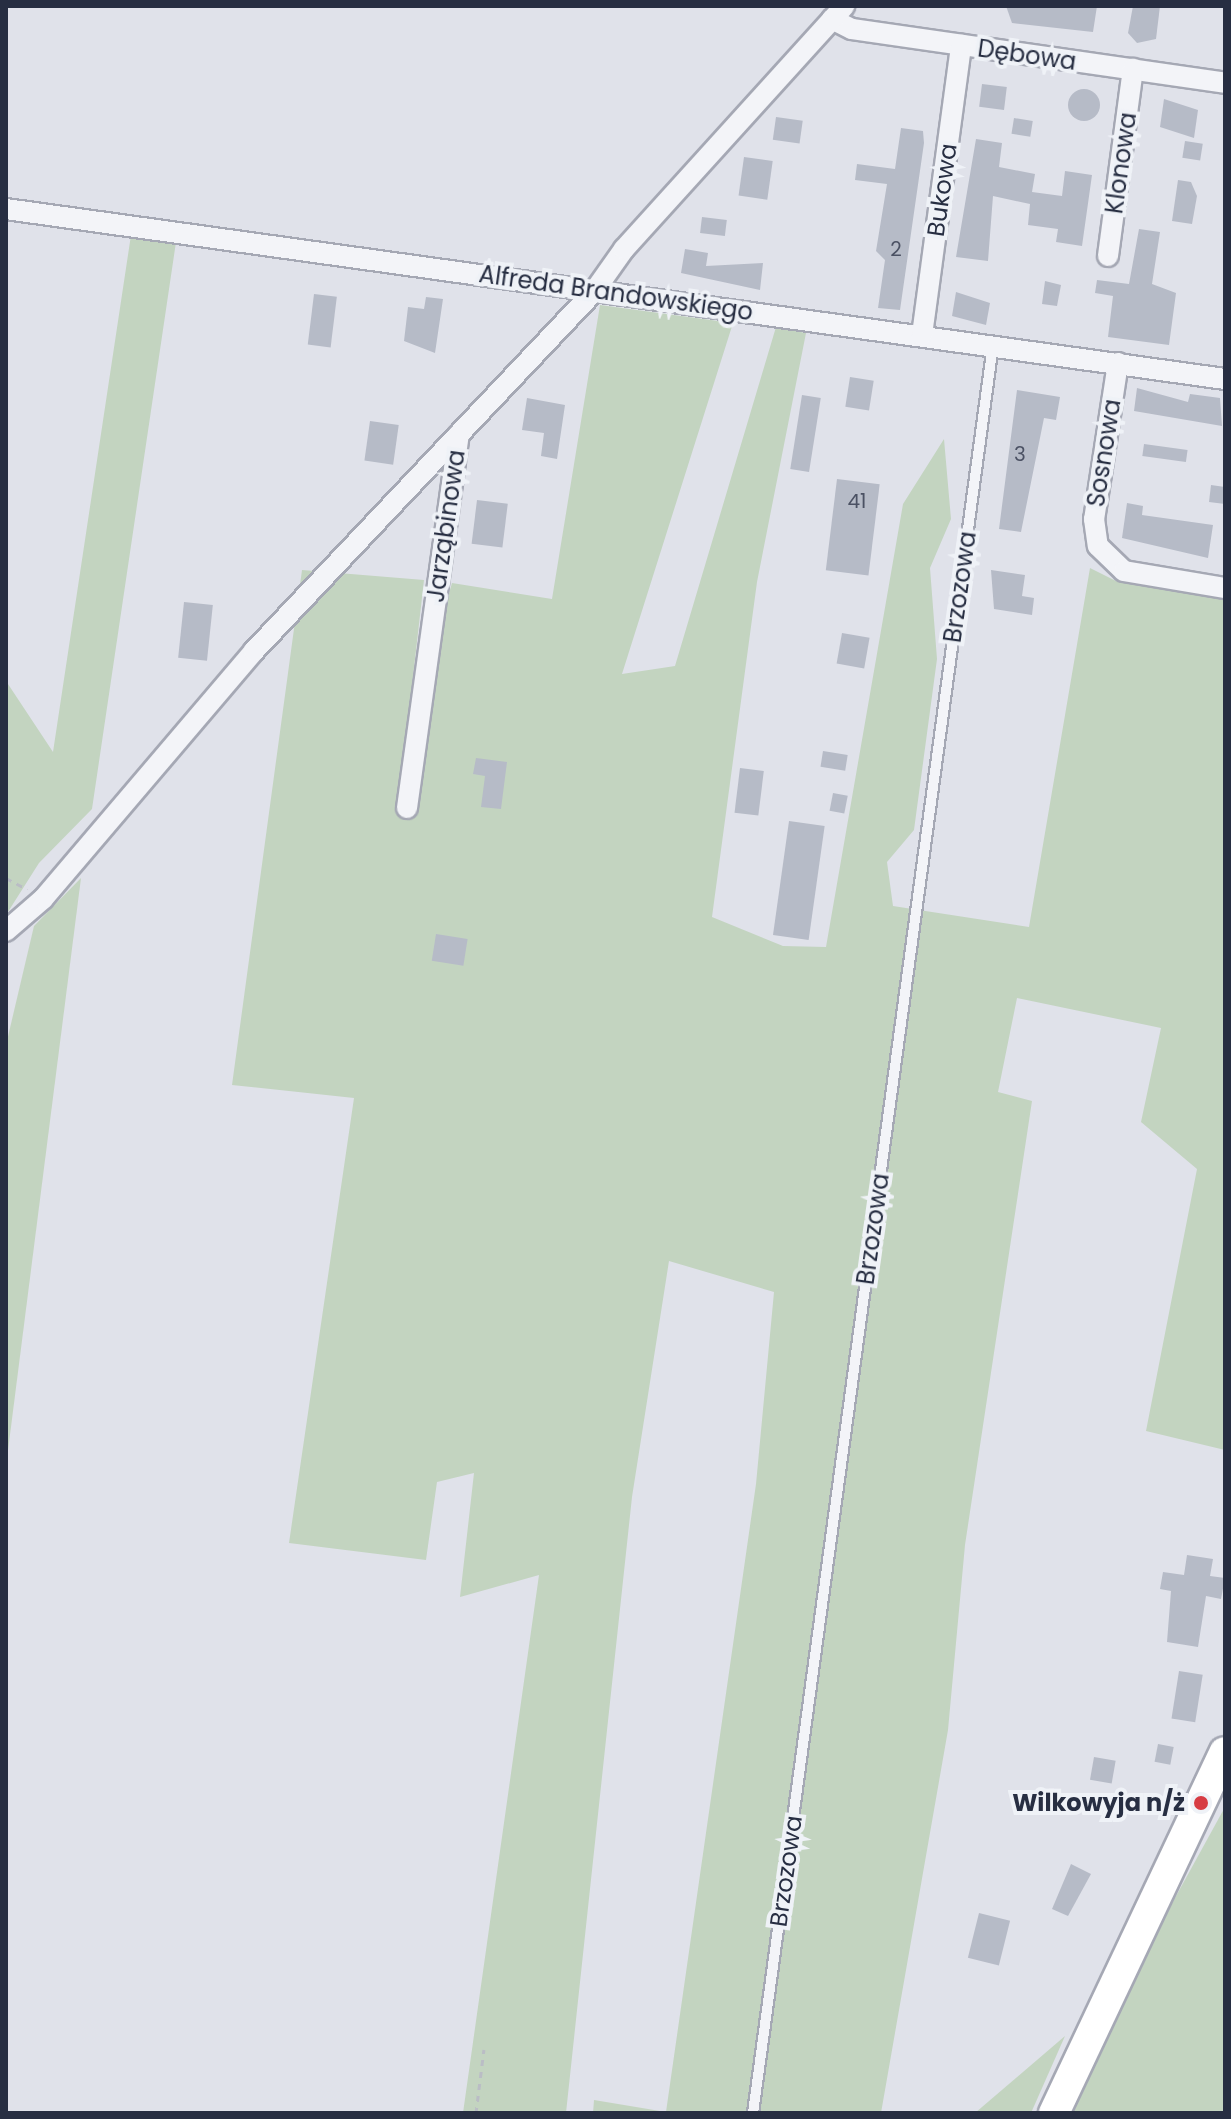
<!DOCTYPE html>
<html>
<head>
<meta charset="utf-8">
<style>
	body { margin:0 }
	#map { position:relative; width:1231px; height:2119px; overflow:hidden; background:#e0e2ea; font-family:Poppins,sans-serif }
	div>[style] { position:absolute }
	.green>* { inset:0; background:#c3d4c0 }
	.building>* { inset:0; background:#b6bbc7; transform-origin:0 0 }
	.round { border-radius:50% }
	.path>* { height:3px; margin-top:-1.5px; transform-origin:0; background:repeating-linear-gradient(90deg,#babdc5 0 6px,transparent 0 12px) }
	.roads { filter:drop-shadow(2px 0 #a5a8b4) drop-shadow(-2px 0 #a5a8b4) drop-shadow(0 2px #a5a8b4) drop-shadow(0 -2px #a5a8b4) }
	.lane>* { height:10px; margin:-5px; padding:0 5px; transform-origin:5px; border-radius:5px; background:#f3f4f8 }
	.street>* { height:20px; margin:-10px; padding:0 10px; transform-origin:10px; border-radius:10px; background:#f3f4f8 }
	.secondary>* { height:30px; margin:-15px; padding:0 15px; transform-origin:15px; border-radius:15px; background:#fff }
	.dots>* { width:22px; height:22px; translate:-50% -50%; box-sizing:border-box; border:4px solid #eff2f7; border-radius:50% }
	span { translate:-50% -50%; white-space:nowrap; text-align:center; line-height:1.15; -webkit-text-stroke:8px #eff2f7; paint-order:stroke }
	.number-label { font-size:20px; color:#4b5163 }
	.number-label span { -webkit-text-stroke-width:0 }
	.street-label { font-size:24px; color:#272e42 }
	.poi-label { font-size:24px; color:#272e42; font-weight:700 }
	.right { translate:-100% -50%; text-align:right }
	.frame { position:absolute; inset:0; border:8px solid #272e42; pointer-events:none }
</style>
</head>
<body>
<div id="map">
	<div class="green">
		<div style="clip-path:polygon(131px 235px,176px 242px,92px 809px,39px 863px,6px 915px,6px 681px,53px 752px)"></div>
		<div style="clip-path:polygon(600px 305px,733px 323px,622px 674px,675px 666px,776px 327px,806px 333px,757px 582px,712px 917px,783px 946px,826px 947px,903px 504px,944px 439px,951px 519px,930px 568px,937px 659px,914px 830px,887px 862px,893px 906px,1029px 927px,1090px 568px,1116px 581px,1225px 597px,1225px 1450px,1146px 1431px,1197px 1169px,1141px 1122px,1161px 1028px,1017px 998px,998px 1092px,1032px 1101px,965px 1545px,948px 1730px,881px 2113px,593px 2113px,594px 2100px,666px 2112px,756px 1484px,774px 1292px,669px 1261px,632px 1497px,566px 2113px,463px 2113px,539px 1575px,460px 1597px,474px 1473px,437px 1482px,426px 1560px,289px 1543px,354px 1098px,232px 1085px,302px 570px,424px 580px,405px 747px,452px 583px,552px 599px)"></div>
		<div style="clip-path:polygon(81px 878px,6px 1466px,6px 1045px,34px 926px)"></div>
		<div style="clip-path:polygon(1225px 1807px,1225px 2113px,1066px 2113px,1142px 1958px)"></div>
		<div style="clip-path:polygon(1065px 2036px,1031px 2113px,975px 2113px)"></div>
	</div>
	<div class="building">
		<div style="clip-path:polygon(1006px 6px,1097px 6px,1093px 32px,1012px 23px)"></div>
		<div style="clip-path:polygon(1133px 6px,1160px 6px,1156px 39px,1137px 43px,1128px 33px)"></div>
		<div style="left:982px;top:84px;width:25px;height:23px;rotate:7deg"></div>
		<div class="round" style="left:1068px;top:89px;width:32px;height:32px"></div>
		<div style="clip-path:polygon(1164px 99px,1198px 110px,1194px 138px,1160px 127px)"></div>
		<div style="left:776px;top:117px;width:27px;height:23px;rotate:8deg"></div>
		<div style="left:1014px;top:118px;width:19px;height:16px;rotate:9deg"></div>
		<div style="clip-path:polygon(901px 128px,923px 131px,924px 143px,900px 310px,878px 308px,885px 260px,876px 251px,887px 184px,855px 180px,857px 164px,895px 169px)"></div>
		<div style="clip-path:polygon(976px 139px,1002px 143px,999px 167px,1035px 174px,1032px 192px,1062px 196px,1065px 171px,1092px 175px,1082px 246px,1056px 242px,1058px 229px,1028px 225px,1030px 204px,993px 196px,988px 261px,956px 257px)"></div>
		<div style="left:1185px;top:141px;width:18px;height:17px;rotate:9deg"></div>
		<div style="left:744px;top:157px;width:29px;height:39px;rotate:8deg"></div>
		<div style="clip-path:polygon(1178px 180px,1191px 182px,1197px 196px,1192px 224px,1172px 221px)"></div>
		<div style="left:702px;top:217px;width:25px;height:16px;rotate:7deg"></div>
		<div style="clip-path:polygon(1139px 229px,1160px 232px,1152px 284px,1176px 293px,1169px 345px,1108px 337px,1113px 296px,1095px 293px,1097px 280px,1129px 284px)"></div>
		<div style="clip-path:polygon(685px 249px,708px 253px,706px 266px,763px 263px,760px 290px,681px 273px)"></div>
		<div style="clip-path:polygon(1045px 281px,1061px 285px,1057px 306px,1042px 304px)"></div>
		<div style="clip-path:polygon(956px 292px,990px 303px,986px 325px,952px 316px)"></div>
		<div style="left:314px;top:294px;width:23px;height:51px;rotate:7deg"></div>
		<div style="clip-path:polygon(426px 297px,443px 299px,435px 353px,404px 341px,408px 307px,424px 309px)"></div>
		<div style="left:850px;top:377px;width:24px;height:30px;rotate:9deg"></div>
		<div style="clip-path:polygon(1137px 388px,1188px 402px,1190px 394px,1220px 398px,1222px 426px,1134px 411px)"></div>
		<div style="clip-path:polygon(1017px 390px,1060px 397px,1056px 420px,1044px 418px,1021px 532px,999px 529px)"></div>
		<div style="left:802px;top:395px;width:19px;height:75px;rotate:9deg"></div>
		<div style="clip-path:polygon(527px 398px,565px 405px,557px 459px,541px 456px,544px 433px,522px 430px)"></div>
		<div style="left:370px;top:421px;width:29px;height:40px;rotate:8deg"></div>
		<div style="left:1144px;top:444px;width:44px;height:12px;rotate:8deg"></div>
		<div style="left:837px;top:479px;width:43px;height:92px;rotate:7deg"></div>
		<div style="clip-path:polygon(1211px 485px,1225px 487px,1225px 504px,1209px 502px)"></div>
		<div style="left:477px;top:500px;width:31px;height:44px;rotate:7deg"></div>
		<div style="clip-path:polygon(1127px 503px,1143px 506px,1142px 515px,1213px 525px,1208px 558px,1122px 538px)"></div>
		<div style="clip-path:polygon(991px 570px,1025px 575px,1022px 596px,1034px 598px,1032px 615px,994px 609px)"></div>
		<div style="left:184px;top:602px;width:29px;height:56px;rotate:6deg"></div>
		<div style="left:842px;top:633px;width:28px;height:31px;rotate:10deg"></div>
		<div style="left:823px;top:751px;width:25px;height:16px;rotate:9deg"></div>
		<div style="clip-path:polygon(476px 758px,507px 762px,501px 809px,481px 807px,485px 776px,473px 774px)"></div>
		<div style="left:740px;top:768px;width:24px;height:45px;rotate:7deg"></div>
		<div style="left:833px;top:793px;width:15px;height:18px;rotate:11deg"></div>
		<div style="left:789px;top:821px;width:36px;height:115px;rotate:8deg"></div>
		<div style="left:436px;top:934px;width:32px;height:27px;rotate:9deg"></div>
		<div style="clip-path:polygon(1187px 1555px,1213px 1559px,1210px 1576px,1225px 1578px,1221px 1599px,1206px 1596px,1198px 1647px,1167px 1642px,1171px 1591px,1160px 1589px,1163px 1572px,1184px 1575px)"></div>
		<div style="left:1179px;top:1671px;width:24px;height:48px;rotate:9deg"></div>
		<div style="left:1158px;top:1744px;width:16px;height:18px;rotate:11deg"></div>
		<div style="left:1094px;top:1757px;width:22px;height:23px;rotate:10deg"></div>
		<div style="clip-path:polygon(1071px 1864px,1091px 1874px,1068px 1916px,1052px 1909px)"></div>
		<div style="left:979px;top:1913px;width:32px;height:46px;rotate:14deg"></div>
	</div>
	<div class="path">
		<div style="left:6px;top:878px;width:24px;rotate:28deg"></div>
		<div style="left:476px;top:2113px;width:64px;rotate:-82.9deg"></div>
	</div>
	<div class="roads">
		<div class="lane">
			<div style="left:753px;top:2113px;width:1784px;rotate:-82.27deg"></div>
		</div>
		<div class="street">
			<div style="left:832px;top:19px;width:22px;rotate:27deg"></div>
			<div style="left:852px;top:29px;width:377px;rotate:8.2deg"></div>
			<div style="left:6px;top:209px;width:1231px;rotate:7.94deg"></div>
			<div style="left:1108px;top:256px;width:189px;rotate:-82.4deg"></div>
			<div style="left:922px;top:335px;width:293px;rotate:-82.3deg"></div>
			<div style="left:1118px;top:363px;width:158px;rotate:98.7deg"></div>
			<div style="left:1094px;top:519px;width:27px;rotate:82deg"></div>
			<div style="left:1098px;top:546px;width:36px;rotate:44deg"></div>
			<div style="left:1124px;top:571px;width:102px;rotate:9.6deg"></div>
			<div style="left:407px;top:808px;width:377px;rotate:-82.1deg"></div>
			<div style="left:6px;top:931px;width:49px;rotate:-40.9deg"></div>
			<div style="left:43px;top:899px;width:326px;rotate:-49.6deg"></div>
			<div style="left:254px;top:651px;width:497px;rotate:-46.6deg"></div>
			<div style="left:595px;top:290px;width:50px;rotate:-54.7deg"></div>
			<div style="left:624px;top:249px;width:328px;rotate:-47.8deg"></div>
		</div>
		<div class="secondary">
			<div style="left:1054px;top:2113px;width:399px;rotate:-64.7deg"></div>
		</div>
	</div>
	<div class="dots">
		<div style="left:1201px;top:1803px;background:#d73c43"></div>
	</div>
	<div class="number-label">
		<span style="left:896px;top:249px">2</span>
		<span style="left:1020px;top:454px">3</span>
		<span style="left:857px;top:501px">41</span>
	</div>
	<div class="street-label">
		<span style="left:1027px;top:55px;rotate:8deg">Dębowa</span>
		<span style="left:1121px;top:163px;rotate:-82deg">Klonowa</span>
		<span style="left:942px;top:190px;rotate:-82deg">Bukowa</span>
		<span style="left:616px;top:293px;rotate:8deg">Alfreda Brandowskiego</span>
		<span style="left:1104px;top:453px;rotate:-81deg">Sosnowa</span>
		<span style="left:446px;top:526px;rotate:-82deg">Jarząbinowa</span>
		<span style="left:960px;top:587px;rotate:-82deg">Brzozowa</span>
		<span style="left:873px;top:1229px;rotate:-82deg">Brzozowa</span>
		<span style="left:786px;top:1871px;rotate:-82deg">Brzozowa</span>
	</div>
	<div class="poi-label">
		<span class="right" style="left:1185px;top:1803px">Wilkowyja n/ż</span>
	</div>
	<div class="frame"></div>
</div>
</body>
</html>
